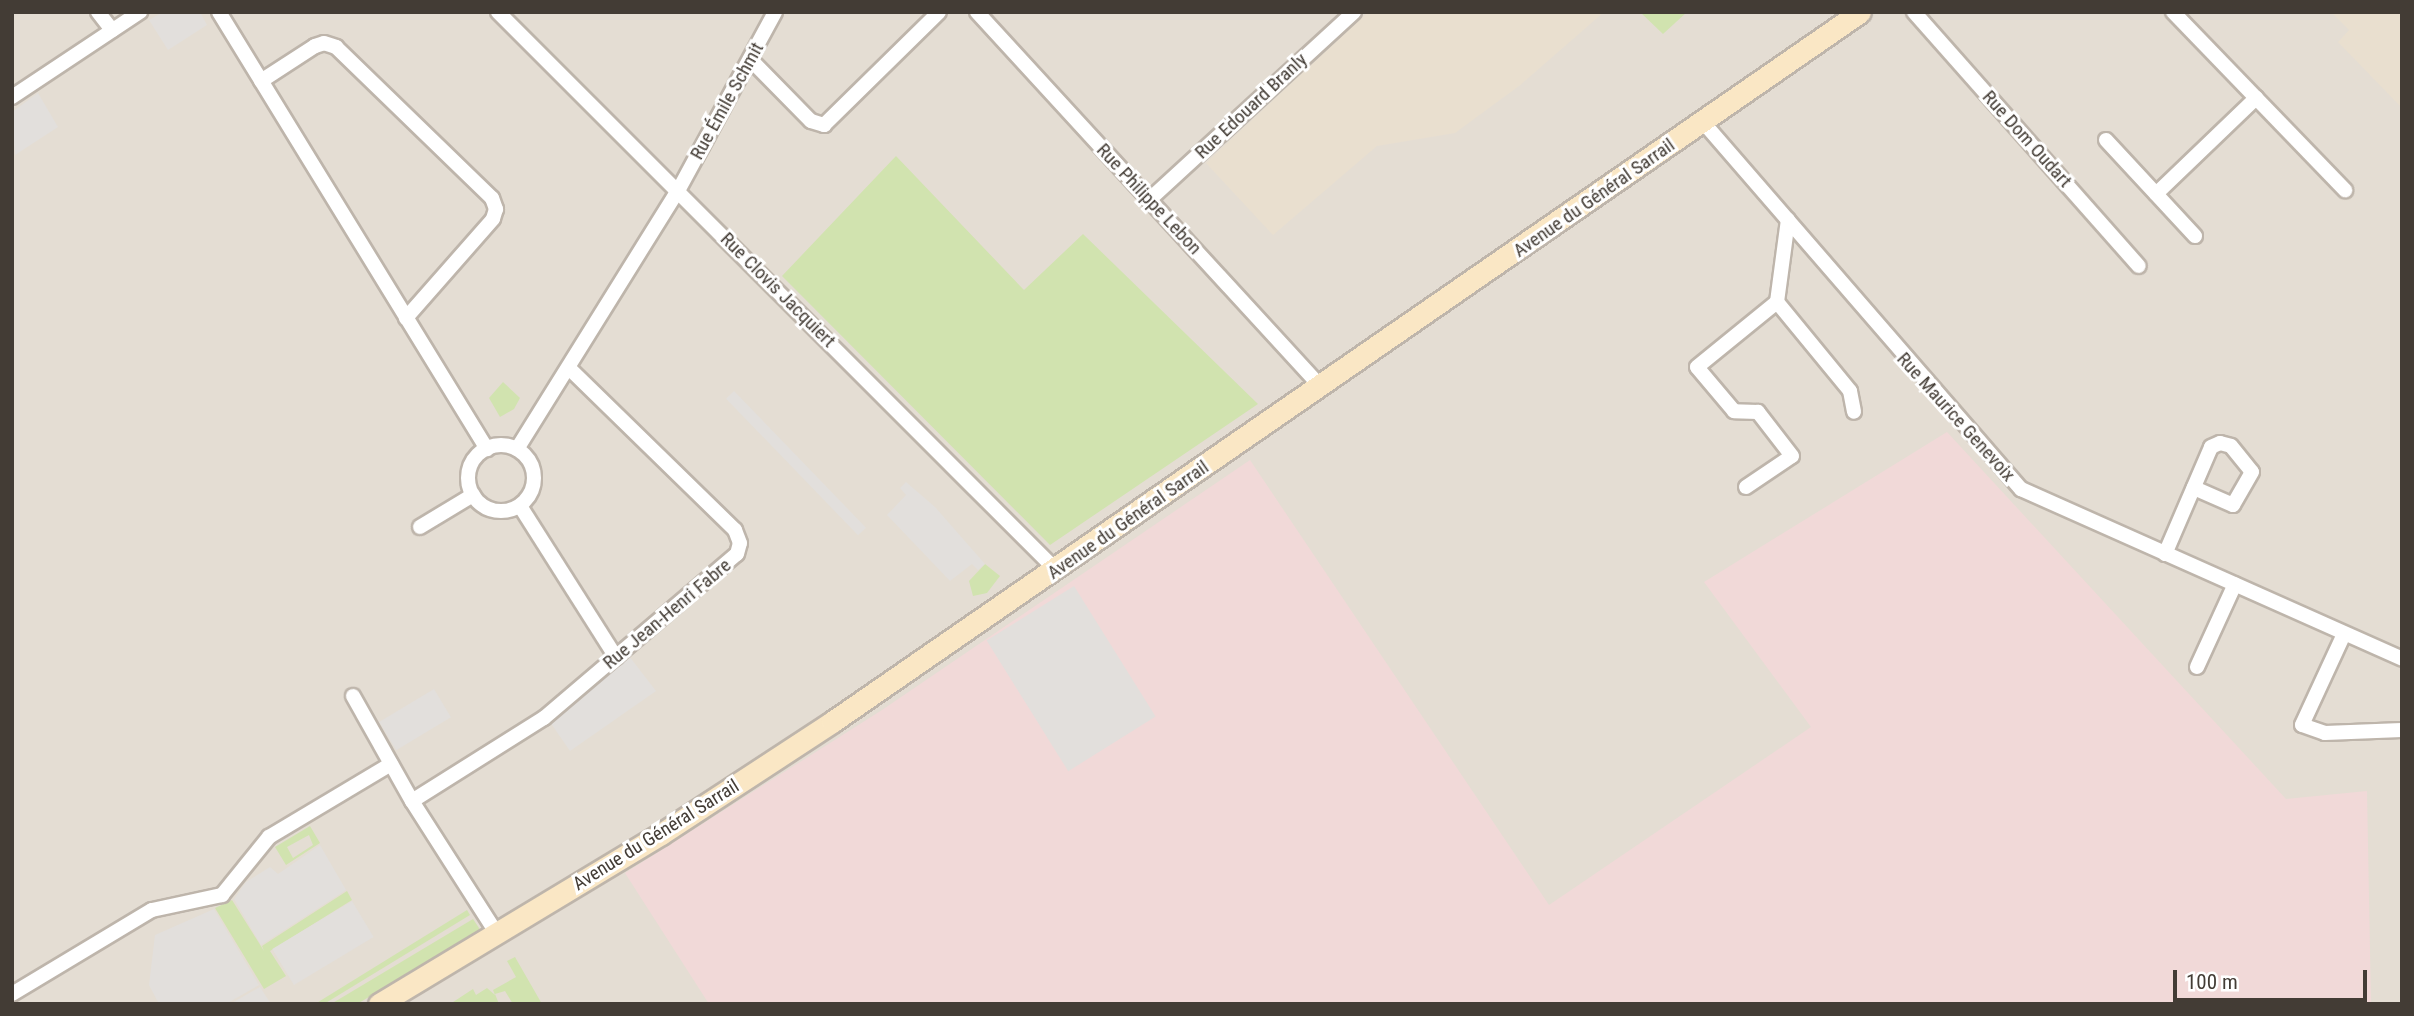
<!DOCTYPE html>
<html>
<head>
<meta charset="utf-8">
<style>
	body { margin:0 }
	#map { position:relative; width:2414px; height:1016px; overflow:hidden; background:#f1ece4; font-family:"Roboto Condensed",sans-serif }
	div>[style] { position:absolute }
	.residential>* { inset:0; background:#e4ddd3; transform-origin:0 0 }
	.education>* { inset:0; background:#e9dfcf }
	.medical>* { inset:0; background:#f1d9d8 }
	.green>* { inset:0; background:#d1e3af }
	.parking>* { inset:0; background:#e2dfdc; transform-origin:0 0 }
	.roads { filter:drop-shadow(2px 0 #beb5ab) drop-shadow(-2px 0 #beb5ab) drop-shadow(0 2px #beb5ab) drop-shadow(0 -2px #beb5ab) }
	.street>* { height:14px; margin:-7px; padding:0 7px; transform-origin:7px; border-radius:7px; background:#fff }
	.street>.ring { margin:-7px; padding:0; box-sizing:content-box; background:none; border:14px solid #fff; border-radius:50% }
	.secondary>* { height:21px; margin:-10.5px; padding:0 10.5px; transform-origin:10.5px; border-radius:10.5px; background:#fae7c5 }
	span { translate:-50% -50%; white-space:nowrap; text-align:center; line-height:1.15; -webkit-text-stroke:6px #fff; paint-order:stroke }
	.street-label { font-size:19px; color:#433c35 }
	.frame { position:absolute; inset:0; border:14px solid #433c35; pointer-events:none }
	.scale { position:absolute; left:2173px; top:970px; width:194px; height:32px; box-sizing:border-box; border:4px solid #433c35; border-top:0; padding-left:9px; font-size:21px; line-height:24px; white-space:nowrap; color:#433c35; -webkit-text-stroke:5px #fff; paint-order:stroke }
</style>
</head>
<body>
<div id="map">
	<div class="residential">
		<div style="left:12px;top:12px;width:2390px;height:992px"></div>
	</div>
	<div class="education">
		<div style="clip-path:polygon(1368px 12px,1604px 12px,1519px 86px,1455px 133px,1377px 146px,1273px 235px,1206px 163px)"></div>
		<div style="clip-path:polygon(2331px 12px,2402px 12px,2402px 108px,2338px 42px,2349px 30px)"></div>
	</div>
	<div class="medical">
		<div style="clip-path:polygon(1947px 432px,2286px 799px,2367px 791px,2371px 1004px,709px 1004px,625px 873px,882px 710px,1250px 460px,1549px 905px,1811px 727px,1704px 582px)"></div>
	</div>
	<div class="green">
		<div style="clip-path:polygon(1640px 12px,1687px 12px,1663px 34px)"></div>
		<div style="clip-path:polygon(896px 156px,1024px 290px,1083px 234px,1258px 404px,1050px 545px,782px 276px)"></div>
		<div style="clip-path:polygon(503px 382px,520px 398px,514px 409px,500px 417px,489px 398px)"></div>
		<div style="clip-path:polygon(985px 564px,1000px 576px,987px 593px,973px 596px,969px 581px)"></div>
		<div style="clip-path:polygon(evenodd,310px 826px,320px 843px,286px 865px,275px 847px,310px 826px,309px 835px,313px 845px,293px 858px,287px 847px,309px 835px)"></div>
		<div style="clip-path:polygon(347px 891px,352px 900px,270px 951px,286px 976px,264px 989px,215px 908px,232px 900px,264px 951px,262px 946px)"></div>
		<div style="clip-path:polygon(467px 910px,470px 915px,324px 1004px,315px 1004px)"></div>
		<div style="clip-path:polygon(473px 919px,481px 931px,357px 1004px,331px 1004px)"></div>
		<div style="clip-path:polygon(515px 957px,542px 1004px,513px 1004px,505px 991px,495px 994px,499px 1004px,450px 1004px,473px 989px,476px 995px,487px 988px,495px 995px,493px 990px,516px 977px,507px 961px)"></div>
	</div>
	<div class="parking">
		<div style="clip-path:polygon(163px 12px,200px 12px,207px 25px,168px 50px,149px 20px)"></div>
		<div style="clip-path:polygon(38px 93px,58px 127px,15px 155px,12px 112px)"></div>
		<div style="left:734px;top:391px;width:190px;height:11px;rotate:46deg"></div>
		<div style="clip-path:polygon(906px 482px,935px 507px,985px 564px,978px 570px,972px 564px,950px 581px,887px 515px,906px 495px,900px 488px)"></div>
		<div style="left:1074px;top:586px;width:154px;height:103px;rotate:58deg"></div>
		<div style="clip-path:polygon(629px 656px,656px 691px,570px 751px,550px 722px)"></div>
		<div style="left:434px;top:689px;width:33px;height:64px;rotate:59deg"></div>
		<div style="clip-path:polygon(320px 845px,346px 890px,261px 945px,234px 899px,246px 882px,270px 867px,278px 874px)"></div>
		<div style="left:352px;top:901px;width:42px;height:93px;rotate:59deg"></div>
		<div style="clip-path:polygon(214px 909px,259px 985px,226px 1004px,159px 1004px,149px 985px,155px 935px)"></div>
		<div style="clip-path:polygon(260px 987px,271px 1004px,230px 1004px)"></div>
	</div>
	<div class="roads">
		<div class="street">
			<div style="left:98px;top:12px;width:23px;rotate:52deg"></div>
			<div style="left:219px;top:12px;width:513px;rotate:58.48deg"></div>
			<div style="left:498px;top:12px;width:789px;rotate:45deg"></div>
			<div style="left:977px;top:12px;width:509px;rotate:47.47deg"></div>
			<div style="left:1914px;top:12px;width:339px;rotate:48.5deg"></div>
			<div style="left:2173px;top:12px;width:248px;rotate:46deg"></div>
			<div style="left:750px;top:59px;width:87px;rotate:45.5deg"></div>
			<div style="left:811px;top:121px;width:14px;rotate:17deg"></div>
			<div style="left:824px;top:125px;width:161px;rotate:-44.5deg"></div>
			<div style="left:261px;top:81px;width:64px;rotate:-32.9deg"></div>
			<div style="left:315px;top:46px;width:9px;rotate:-18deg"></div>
			<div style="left:324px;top:43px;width:13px;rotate:18deg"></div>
			<div style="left:336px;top:47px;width:217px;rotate:44.1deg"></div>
			<div style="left:492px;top:198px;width:12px;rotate:70deg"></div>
			<div style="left:496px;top:209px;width:10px;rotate:107deg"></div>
			<div style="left:493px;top:219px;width:132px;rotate:131.3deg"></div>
			<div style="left:12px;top:97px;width:154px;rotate:-33.6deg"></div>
			<div style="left:1703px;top:122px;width:486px;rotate:49.1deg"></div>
			<div style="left:2021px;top:489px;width:417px;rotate:24deg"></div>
			<div style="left:2106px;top:140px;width:131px;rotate:47.2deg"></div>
			<div style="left:2156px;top:194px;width:139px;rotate:-43.8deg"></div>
			<div style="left:1149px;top:200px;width:278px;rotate:-42.5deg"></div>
			<div style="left:1777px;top:302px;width:115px;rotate:50.6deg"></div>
			<div style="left:1850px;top:391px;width:21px;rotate:79deg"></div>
			<div class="ring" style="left:468px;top:445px;width:52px;height:52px"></div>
			<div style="left:517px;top:449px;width:306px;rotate:-58.1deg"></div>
			<div style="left:679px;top:189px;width:201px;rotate:-61.5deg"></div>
			<div style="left:1746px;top:487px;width:55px;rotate:-34deg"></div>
			<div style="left:1792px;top:456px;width:56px;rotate:-127.7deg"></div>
			<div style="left:1758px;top:412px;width:24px;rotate:-178deg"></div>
			<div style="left:1734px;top:411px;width:57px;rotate:-130.1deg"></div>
			<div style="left:1697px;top:367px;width:103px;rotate:-39.1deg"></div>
			<div style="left:1777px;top:302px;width:83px;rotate:-82.4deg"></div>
			<div style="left:520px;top:506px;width:179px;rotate:57.6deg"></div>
			<div style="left:420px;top:527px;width:62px;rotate:-31.1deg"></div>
			<div style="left:2165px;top:554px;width:116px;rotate:-66.7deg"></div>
			<div style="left:2211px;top:447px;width:10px;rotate:-24deg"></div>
			<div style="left:2220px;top:443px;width:11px;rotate:15deg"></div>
			<div style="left:2231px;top:446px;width:33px;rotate:51deg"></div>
			<div style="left:2252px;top:472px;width:38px;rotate:120deg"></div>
			<div style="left:2233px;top:505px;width:43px;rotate:-156.4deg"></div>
			<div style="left:2344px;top:634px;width:100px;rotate:114.8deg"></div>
			<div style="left:2302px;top:725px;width:24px;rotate:19deg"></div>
			<div style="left:2325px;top:733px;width:77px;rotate:-2.2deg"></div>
			<div style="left:2197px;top:667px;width:91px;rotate:-65.4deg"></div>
			<div style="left:353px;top:696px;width:120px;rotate:60.7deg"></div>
			<div style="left:412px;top:801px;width:158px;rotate:57.4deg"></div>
			<div style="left:412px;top:801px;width:156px;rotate:-32.2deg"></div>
			<div style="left:544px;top:718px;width:253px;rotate:-40.4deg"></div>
			<div style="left:737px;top:554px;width:11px;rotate:-75deg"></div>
			<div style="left:740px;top:543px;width:14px;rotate:-111deg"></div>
			<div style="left:735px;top:530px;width:231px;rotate:-135.7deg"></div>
			<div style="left:12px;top:994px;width:163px;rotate:-31deg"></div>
			<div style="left:152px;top:910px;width:72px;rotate:-12.1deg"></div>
			<div style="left:222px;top:895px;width:75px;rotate:-51deg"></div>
			<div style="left:269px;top:837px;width:142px;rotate:-30.9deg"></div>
		</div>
		<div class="secondary">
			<div style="left:379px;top:1004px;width:329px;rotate:-31.1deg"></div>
			<div style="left:661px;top:834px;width:204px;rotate:-33.2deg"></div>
			<div style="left:832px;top:722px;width:1249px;rotate:-34.63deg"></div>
		</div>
	</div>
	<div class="street-label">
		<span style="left:727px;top:101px;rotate:-61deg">Rue Émile Schmit</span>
		<span style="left:1251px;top:106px;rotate:-43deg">Rue Edouard Branly</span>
		<span style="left:2027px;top:139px;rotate:48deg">Rue Dom Oudart</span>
		<span style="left:1594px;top:198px;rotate:-35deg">Avenue du Général Sarrail</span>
		<span style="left:1149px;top:199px;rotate:47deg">Rue Philippe Lebon</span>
		<span style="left:778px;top:290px;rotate:45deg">Rue Clovis Jacquiert</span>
		<span style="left:1956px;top:417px;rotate:48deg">Rue Maurice Genevoix</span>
		<span style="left:1128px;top:520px;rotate:-35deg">Avenue du Général Sarrail</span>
		<span style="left:667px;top:614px;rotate:-40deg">Rue Jean-Henri Fabre</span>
		<span style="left:656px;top:835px;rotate:-32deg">Avenue du Général Sarrail</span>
	</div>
	<div class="frame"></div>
	<div class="scale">100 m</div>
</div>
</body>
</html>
